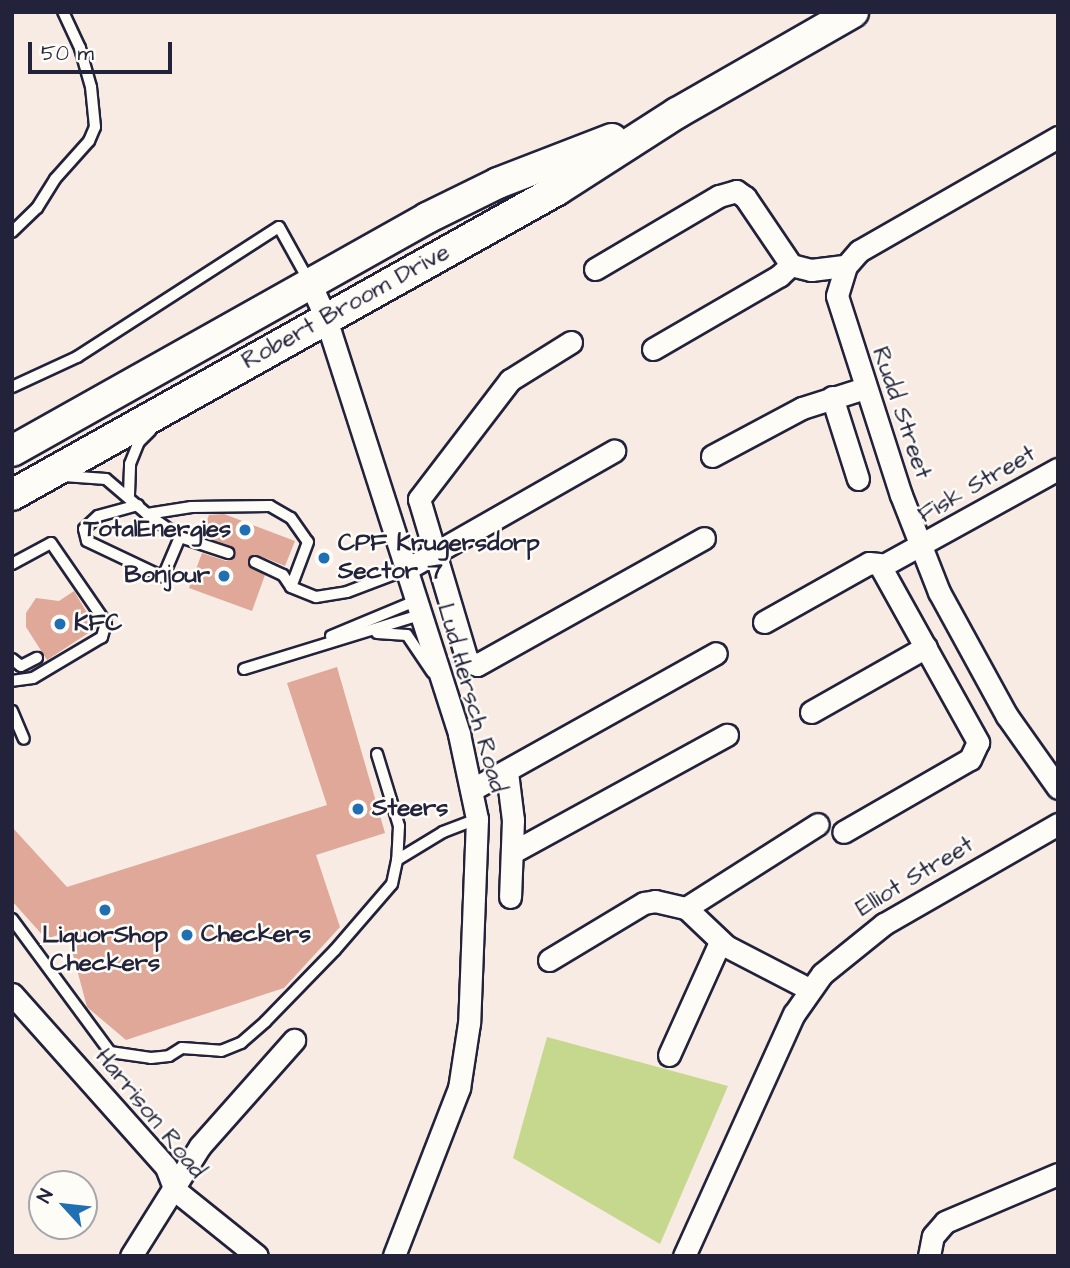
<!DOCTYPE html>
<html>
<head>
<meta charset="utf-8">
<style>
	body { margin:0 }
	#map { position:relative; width:1070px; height:1268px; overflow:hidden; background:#f7ebe4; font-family:"Architects Daughter",sans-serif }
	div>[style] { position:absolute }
	.green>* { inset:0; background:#c5d88d }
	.building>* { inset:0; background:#e0a898 }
	.roads { filter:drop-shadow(2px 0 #22223b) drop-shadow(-2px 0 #22223b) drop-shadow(0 2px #22223b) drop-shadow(0 -2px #22223b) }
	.lane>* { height:10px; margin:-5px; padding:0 5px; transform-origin:5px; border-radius:5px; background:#fdfcf7 }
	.street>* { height:21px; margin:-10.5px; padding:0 10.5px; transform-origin:10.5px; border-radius:10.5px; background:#fdfcf7 }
	.secondary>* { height:30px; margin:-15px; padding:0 15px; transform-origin:15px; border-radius:15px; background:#fdfcf7 }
	.dots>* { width:19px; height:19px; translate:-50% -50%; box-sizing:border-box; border:4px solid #fdfcf7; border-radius:50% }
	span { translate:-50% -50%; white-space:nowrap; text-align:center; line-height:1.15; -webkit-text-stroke:5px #fdfcf7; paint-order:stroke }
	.street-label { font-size:24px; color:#22223b }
	.poi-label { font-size:24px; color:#22223b; font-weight:700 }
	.right { translate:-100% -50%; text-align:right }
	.left { translate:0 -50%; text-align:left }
	.frame { position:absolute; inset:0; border:14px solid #22223b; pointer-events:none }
	.north { position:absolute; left:28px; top:1170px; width:70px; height:70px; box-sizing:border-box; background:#fdfcf7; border:2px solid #a5a5ac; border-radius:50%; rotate:297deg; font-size:19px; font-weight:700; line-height:28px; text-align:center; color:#22223b }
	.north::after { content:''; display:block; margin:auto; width:24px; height:32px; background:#1f6fb2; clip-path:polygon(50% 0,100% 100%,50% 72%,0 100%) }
	.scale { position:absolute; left:28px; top:42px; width:144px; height:32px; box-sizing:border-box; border:4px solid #22223b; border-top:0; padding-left:9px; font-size:21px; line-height:24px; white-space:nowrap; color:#22223b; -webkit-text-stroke:5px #fdfcf7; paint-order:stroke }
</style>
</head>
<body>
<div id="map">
	<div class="green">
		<div style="clip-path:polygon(547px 1037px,728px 1086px,660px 1244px,513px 1158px)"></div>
	</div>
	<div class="building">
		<div style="clip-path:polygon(224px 514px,295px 541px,285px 566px,258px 555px,248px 558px,249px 567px,265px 575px,252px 611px,189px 588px,202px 553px,226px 561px,235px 556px,231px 546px,201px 536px,209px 515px)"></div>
		<div style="clip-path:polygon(74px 591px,96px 628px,47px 660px,26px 627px,26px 613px,36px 598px,59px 601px)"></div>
		<div style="clip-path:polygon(337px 667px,385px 833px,316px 855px,340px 927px,284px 988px,126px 1040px,87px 1007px,67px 932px,46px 939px,12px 901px,12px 827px,67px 887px,327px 805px,287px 683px)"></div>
	</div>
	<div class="roads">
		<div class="lane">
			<div style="left:12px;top:232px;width:35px;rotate:-44deg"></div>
			<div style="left:37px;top:208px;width:34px;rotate:-58deg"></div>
			<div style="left:55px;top:179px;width:51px;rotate:-48.2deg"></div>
			<div style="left:89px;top:141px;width:15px;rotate:-67deg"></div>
			<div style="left:95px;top:127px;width:40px;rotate:-95.7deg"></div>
			<div style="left:91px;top:87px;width:41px;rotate:-105.8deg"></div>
			<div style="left:80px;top:48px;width:40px;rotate:-115deg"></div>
			<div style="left:12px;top:387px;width:72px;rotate:-24.8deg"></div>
			<div style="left:77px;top:357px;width:240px;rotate:-32.8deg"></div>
			<div style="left:279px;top:227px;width:64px;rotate:61deg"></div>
			<div style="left:64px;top:476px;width:42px;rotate:4.1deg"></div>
			<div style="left:106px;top:479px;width:54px;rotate:40.5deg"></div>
			<div style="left:147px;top:514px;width:45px;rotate:-9deg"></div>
			<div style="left:191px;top:507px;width:79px;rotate:-0.7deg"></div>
			<div style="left:270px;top:506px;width:24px;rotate:30deg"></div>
			<div style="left:291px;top:518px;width:29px;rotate:55deg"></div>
			<div style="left:308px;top:542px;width:48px;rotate:110.7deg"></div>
			<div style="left:129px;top:495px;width:31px;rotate:-88deg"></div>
			<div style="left:130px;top:464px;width:24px;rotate:-68deg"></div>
			<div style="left:139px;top:442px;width:16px;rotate:-45deg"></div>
			<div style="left:138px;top:505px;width:41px;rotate:164.6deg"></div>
			<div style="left:98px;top:516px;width:19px;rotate:137deg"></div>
			<div style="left:84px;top:529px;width:12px;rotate:76deg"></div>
			<div style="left:87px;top:541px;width:84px;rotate:25.3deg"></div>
			<div style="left:163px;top:577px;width:43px;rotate:-67deg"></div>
			<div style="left:147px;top:514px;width:40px;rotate:34.9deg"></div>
			<div style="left:180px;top:537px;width:51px;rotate:18.4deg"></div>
			<div style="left:255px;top:562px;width:31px;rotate:25deg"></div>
			<div style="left:283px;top:575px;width:14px;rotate:56deg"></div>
			<div style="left:291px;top:587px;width:27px;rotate:22deg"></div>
			<div style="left:316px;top:597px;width:31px;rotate:-9deg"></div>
			<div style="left:347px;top:592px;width:62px;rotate:-20.8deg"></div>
			<div style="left:12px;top:564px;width:44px;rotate:-28.3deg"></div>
			<div style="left:51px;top:543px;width:97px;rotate:55.5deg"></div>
			<div style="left:106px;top:623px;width:15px;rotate:106deg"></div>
			<div style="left:102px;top:637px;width:80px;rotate:149.3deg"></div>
			<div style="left:33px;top:678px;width:21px;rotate:172deg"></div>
			<div style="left:377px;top:633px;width:30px;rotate:4deg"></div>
			<div style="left:407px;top:635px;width:45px;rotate:56deg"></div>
			<div style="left:331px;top:636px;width:91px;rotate:-22.6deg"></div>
			<div style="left:12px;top:659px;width:11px;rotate:38deg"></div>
			<div style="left:21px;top:666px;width:18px;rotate:-27deg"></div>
			<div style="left:244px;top:669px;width:183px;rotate:-17.1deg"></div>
			<div style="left:12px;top:711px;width:30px;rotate:67deg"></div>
			<div style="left:377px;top:754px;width:75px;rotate:73deg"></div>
			<div style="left:399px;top:826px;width:34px;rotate:93deg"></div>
			<div style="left:12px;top:919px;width:165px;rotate:53.6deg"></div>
			<div style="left:110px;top:1052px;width:41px;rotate:8.3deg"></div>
			<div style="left:151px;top:1058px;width:18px;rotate:-6deg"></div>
			<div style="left:169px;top:1056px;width:15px;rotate:-32deg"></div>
			<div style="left:182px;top:1048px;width:39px;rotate:4deg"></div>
			<div style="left:221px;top:1051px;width:22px;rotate:-22deg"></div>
			<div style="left:241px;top:1043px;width:32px;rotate:-41deg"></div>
			<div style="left:265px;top:1022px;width:100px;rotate:-45.8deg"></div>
			<div style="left:335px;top:950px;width:87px;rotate:-49.2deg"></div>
			<div style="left:392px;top:884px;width:25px;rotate:-78deg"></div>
			<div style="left:397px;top:860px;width:54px;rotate:-31.3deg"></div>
			<div style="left:443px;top:832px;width:36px;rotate:-21deg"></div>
		</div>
		<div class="street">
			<div style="left:1058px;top:137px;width:229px;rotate:150.2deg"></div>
			<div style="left:859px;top:251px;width:20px;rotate:131deg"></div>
			<div style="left:846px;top:266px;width:31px;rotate:107deg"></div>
			<div style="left:837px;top:296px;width:209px;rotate:72.2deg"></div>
			<div style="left:901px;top:495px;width:104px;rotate:68.6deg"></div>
			<div style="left:939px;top:592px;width:141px;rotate:61.3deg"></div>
			<div style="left:1007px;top:716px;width:88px;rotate:54.7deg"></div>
			<div style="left:595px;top:269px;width:144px;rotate:-30.5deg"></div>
			<div style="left:719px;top:196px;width:18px;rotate:-16deg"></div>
			<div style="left:736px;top:191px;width:11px;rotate:34deg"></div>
			<div style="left:745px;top:197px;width:82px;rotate:55.9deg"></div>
			<div style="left:791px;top:265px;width:21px;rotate:14deg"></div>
			<div style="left:811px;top:270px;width:35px;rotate:-7deg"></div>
			<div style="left:311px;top:285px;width:37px;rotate:66deg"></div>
			<div style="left:326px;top:319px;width:436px;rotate:72.2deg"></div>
			<div style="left:459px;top:734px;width:87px;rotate:78deg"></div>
			<div style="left:477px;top:819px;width:204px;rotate:92.2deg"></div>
			<div style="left:469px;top:1023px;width:66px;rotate:98.7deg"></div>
			<div style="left:459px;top:1088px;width:180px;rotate:111.2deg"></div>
			<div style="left:571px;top:342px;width:72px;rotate:148.1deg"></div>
			<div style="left:510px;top:380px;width:150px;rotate:127.4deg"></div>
			<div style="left:419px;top:499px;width:168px;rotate:73.4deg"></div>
			<div style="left:467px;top:660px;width:11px;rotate:27deg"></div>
			<div style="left:477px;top:665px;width:260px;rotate:-29.2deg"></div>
			<div style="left:653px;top:349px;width:146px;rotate:-30.1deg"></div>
			<div style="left:779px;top:276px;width:16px;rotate:-43deg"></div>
			<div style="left:832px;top:397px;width:86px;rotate:72.4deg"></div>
			<div style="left:712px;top:456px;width:102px;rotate:-28.1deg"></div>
			<div style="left:802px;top:408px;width:66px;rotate:-17.6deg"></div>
			<div style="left:882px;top:566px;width:201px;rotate:-28.9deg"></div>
			<div style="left:405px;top:570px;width:241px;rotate:-29.7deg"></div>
			<div style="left:764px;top:622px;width:120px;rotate:-29.3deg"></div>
			<div style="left:869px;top:563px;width:10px;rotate:6deg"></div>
			<div style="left:879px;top:564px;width:204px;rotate:60.9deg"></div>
			<div style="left:978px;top:742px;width:19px;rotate:115deg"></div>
			<div style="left:970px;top:759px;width:146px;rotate:150.1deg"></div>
			<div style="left:811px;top:712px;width:132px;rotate:-29.5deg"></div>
			<div style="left:507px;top:772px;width:48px;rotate:82.9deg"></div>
			<div style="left:513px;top:820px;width:77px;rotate:92.2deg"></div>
			<div style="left:473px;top:789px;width:278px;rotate:-29.2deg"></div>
			<div style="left:513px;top:852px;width:244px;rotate:-28.7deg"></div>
			<div style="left:686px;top:908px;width:156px;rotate:-32.5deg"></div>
			<div style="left:549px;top:960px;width:111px;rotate:-31deg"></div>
			<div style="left:644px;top:903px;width:11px;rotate:-10deg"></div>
			<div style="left:655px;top:901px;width:32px;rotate:13deg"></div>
			<div style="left:686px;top:908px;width:55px;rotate:43.5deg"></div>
			<div style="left:726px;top:946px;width:93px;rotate:27.4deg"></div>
			<div style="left:12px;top:994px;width:232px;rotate:48.3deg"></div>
			<div style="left:166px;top:1167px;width:25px;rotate:69deg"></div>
			<div style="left:175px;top:1190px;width:105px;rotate:38.8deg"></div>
			<div style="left:669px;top:1055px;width:124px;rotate:-65.7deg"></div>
			<div style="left:131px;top:1256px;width:130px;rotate:-57.9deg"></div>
			<div style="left:200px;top:1146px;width:142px;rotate:-48.4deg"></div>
			<div style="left:684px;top:1256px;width:266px;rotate:-65.6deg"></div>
			<div style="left:794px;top:1014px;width:49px;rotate:-55deg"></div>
			<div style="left:822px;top:974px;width:80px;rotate:-38.9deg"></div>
			<div style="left:884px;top:924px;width:201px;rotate:-29.9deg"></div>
			<div style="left:929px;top:1256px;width:20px;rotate:-79deg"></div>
			<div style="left:933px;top:1236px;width:18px;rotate:-49deg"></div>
			<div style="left:945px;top:1222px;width:123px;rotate:-23deg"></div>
		</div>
		<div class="secondary">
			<div style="left:12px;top:451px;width:476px;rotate:-29.3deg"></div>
			<div style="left:427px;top:218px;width:79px;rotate:-26.2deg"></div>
			<div style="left:498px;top:183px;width:122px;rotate:-21.1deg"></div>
			<div style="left:12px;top:495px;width:625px;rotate:-29.23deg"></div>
			<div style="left:557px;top:190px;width:143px;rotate:-32.7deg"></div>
			<div style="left:677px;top:113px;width:203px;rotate:-29.8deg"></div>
		</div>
	</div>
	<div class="dots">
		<div style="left:245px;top:530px;background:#1f6fb2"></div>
		<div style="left:324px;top:558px;background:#1f6fb2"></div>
		<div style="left:224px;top:576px;background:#1f6fb2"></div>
		<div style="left:60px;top:624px;background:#1f6fb2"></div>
		<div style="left:358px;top:809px;background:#1f6fb2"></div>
		<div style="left:105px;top:910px;background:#1f6fb2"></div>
		<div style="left:187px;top:935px;background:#1f6fb2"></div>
	</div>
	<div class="street-label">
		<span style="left:346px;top:307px;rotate:-29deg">Robert Broom Drive</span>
		<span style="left:901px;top:413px;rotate:71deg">Rudd Street</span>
		<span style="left:977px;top:485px;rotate:-30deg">Fisk Street</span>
		<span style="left:471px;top:698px;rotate:74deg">Lud Hersch Road</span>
		<span style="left:915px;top:877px;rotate:-31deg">Elliot Street</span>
		<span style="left:150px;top:1114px;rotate:51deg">Harrison Road</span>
	</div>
	<div class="poi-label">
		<span class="right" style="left:231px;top:530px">TotalEnergies</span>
		<span class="left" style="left:338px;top:558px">CPF Krugersdorp<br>Sector 7</span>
		<span class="right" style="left:210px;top:576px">Bonjour</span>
		<span class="left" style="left:74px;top:624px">KFC</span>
		<span class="left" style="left:372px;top:809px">Steers</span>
		<span class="left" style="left:201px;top:935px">Checkers</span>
		<span style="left:105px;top:950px">LiquorShop<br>Checkers</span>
	</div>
	<div class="frame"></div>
	<div class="north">N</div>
	<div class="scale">50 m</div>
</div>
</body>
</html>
